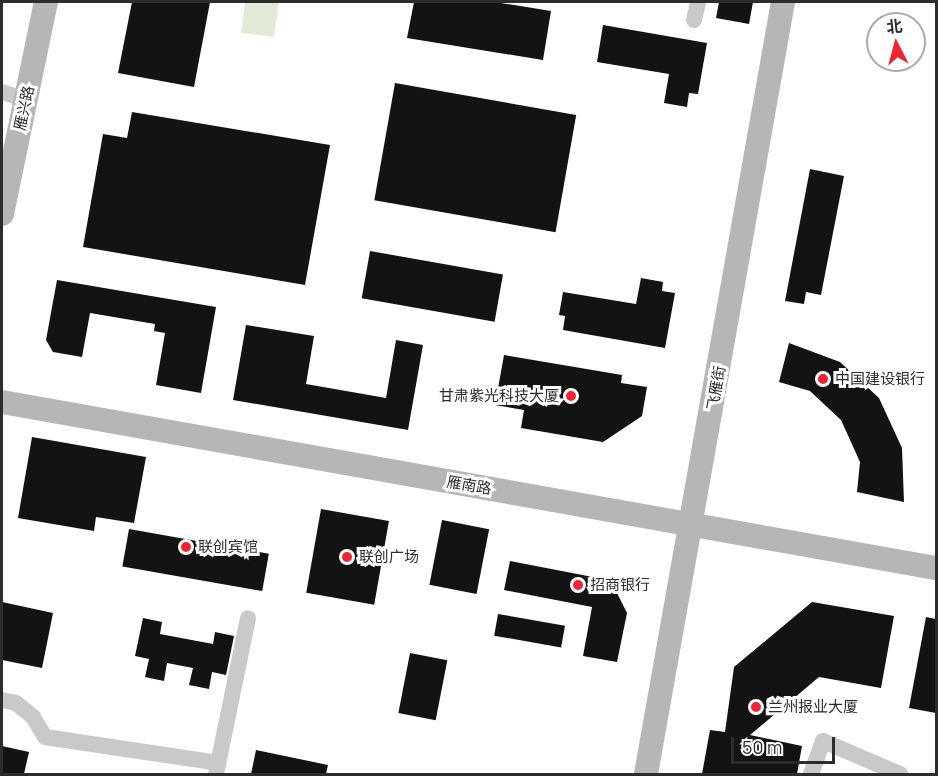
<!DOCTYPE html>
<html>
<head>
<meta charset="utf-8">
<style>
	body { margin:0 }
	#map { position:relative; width:938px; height:776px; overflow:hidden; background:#fff; font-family:Manrope,"Noto Sans SC",sans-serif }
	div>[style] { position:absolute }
	.green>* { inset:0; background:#e2ebd8 }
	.building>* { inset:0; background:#131313; transform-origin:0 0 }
	.street>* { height:16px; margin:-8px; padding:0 8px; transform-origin:8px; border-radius:8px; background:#c9c9c9 }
	.secondary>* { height:24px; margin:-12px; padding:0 12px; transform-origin:12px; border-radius:12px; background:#b6b6b6 }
	.dots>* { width:16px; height:16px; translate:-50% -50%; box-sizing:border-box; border:3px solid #fff; border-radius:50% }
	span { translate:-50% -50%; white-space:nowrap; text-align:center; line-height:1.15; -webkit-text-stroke:6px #fff; paint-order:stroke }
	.street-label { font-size:15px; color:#2c2c2c }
	.poi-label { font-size:15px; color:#2c2c2c }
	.left { translate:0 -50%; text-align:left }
	.right { translate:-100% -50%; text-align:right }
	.frame { position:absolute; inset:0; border:3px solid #2c2c2c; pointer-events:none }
	.north { position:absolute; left:866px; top:12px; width:60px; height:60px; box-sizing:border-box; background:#fff; border:2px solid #ababab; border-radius:50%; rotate:354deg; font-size:16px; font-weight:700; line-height:24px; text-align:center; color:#2c2c2c }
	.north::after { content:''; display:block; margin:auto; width:21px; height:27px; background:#ec2535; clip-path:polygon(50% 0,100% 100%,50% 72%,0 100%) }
	.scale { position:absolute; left:731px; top:737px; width:104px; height:27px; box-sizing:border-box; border:3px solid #2c2c2c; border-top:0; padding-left:8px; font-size:18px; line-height:21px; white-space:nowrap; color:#2c2c2c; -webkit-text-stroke:4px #fff; paint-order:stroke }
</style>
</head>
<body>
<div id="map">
	<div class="green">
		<div style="clip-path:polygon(245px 2px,279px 2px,274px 37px,241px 33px)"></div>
	</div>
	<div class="building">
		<div style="clip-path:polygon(132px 2px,210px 2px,194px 87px,118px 73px)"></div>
		<div style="clip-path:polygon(414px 2px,495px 2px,551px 11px,543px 60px,407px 38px)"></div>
		<div style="clip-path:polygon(719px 2px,753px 2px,749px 24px,716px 18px)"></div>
		<div style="clip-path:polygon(603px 25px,707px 43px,698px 94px,689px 93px,687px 107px,664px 103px,669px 74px,597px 62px)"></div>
		<div style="left:395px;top:83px;width:184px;height:119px;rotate:10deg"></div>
		<div style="clip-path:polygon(132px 112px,330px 145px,305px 285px,83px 247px,103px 134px,127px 138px)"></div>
		<div style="clip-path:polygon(810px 169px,844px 176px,821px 295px,806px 292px,804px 304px,785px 301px)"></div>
		<div style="left:370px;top:251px;width:135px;height:48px;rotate:10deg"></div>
		<div style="clip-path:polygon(641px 278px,663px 282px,662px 291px,675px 293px,665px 348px,563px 330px,565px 316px,559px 315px,563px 292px,636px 304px)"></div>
		<div style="clip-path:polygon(57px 280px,216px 307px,201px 393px,156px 385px,165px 333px,154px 331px,155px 324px,90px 313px,82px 357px,53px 352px,46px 340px)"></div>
		<div style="clip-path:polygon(246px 325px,314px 336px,306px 384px,386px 398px,396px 340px,423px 345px,408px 430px,233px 400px)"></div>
		<div style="clip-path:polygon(789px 343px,840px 362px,879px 398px,902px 448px,904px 502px,857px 492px,860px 462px,841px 420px,810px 391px,779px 382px)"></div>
		<div style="clip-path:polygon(504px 355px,622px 375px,621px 383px,647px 387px,642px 416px,603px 442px,521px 428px,524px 410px,495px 405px)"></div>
		<div style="clip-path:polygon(32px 437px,146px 457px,134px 523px,96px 517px,94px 531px,18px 518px)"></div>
		<div style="left:321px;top:509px;width:69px;height:85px;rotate:10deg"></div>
		<div style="left:442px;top:520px;width:48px;height:66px;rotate:11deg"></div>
		<div style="left:129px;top:529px;width:142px;height:38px;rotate:10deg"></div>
		<div style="clip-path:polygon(510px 561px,598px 578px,614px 587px,627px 613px,617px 662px,583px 656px,592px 607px,504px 590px)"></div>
		<div style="clip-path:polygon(2px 602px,53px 613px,42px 668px,2px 660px)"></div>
		<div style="clip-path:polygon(812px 602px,894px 616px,881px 688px,819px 677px,750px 735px,802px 746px,797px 774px,702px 774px,710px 730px,725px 732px,734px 667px)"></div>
		<div style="left:498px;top:614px;width:68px;height:22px;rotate:10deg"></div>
		<div style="clip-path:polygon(926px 617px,936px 619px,936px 713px,909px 708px)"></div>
		<div style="clip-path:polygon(143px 618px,162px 622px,160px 634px,213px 644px,215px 632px,234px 636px,226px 675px,212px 672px,209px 689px,189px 685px,193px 668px,167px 663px,164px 681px,145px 677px,149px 659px,135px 656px)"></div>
		<div style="left:410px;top:653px;width:38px;height:61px;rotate:11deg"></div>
		<div style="clip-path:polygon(2px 746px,29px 752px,24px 774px,2px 774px)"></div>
		<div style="clip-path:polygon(256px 750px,328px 765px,326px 774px,251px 774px)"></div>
	</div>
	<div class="street">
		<div style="left:694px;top:20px;width:18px;rotate:-77deg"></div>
		<div style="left:2px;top:92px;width:25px;rotate:18deg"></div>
		<div style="left:2px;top:700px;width:14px;rotate:12deg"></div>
		<div style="left:16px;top:703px;width:22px;rotate:39deg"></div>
		<div style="left:33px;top:717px;width:23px;rotate:59deg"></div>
		<div style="left:45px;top:737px;width:175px;rotate:8.5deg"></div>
		<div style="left:216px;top:774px;width:159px;rotate:-78.4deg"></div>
		<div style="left:811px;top:774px;width:35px;rotate:-70deg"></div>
		<div style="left:823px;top:741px;width:84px;rotate:23.2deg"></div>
	</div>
	<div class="secondary">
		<div style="left:2px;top:214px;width:217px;rotate:-78.3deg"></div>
		<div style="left:2px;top:402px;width:949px;rotate:10.08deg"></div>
		<div style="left:646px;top:774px;width:784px;rotate:-79.94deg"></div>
	</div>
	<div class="dots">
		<div style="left:823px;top:379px;background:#ec2535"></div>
		<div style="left:571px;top:396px;background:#ec2535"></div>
		<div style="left:186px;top:547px;background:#ec2535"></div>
		<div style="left:347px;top:557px;background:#ec2535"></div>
		<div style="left:578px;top:585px;background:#ec2535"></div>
		<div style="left:756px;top:707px;background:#ec2535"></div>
	</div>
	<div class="street-label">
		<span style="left:24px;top:108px;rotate:-78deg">雁兴路</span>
		<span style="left:716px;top:388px;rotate:-80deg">飞雁街</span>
		<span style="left:469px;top:485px;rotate:10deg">雁南路</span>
	</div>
	<div class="poi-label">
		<span class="left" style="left:835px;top:379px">中国建设银行</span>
		<span class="right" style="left:559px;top:396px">甘肃紫光科技大厦</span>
		<span class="left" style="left:198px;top:547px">联创宾馆</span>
		<span class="left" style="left:359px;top:557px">联创广场</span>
		<span class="left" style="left:590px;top:585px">招商银行</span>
		<span class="left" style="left:768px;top:707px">兰州报业大厦</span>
	</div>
	<div class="frame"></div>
	<div class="north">北</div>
	<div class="scale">50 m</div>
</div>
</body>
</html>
